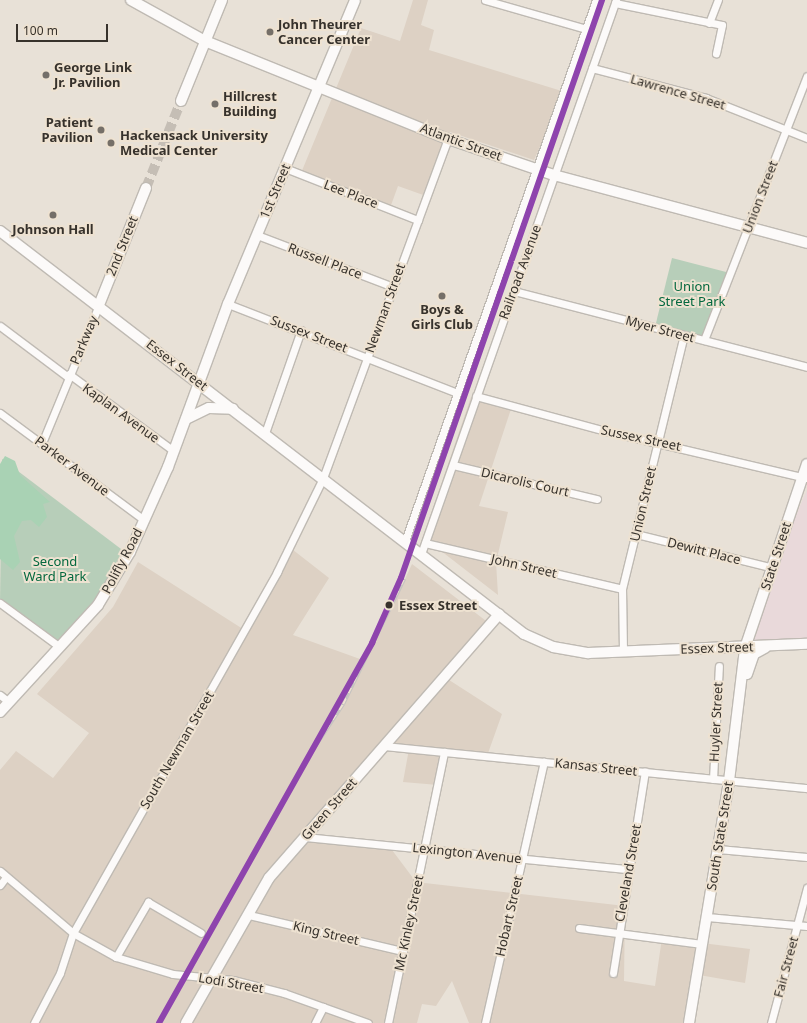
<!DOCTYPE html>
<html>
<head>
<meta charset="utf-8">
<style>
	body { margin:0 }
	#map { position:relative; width:807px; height:1023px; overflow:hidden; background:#e8e1d7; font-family:"Noto Sans",sans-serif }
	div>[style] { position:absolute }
	.commercial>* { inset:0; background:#e9d9da }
	.industrial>* { inset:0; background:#ddd1c4 }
	.green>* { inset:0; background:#b7ceb9 }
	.forest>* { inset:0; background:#a9d2b4 }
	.secondary-tunnel>* { height:10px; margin-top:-5px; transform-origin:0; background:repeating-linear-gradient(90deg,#c5beb5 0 10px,transparent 0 15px) }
	.roads { filter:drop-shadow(1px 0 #bfbab3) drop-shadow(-1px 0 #bfbab3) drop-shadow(0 1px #bfbab3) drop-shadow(0 -1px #bfbab3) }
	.street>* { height:7px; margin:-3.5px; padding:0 3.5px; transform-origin:3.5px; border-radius:3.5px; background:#fcfaf9 }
	.secondary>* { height:10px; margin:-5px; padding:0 5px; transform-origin:5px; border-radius:5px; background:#fcfaf9 }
	.rail>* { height:3.5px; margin-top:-1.75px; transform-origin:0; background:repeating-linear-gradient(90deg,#eee2d1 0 6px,#c4c2c0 0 12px); box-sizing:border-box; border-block:1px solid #c4c2c0 }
	.rail-1>* { height:6px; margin:-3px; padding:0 3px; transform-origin:3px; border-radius:3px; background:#8e44ad }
	.dots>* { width:11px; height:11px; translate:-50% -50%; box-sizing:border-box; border:2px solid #eee2d1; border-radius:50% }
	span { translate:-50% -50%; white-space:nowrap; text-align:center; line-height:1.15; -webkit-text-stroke:4px #eee2d1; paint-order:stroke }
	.poi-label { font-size:13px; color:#37322c; font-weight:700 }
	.left { translate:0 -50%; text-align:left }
	.right { translate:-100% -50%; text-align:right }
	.street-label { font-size:13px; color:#37322c }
	.park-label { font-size:13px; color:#03683e }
	.stop-label { font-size:13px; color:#37322c; font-weight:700 }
	.scale { position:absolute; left:16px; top:24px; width:92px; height:18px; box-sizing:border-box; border:2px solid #37322c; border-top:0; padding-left:5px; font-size:12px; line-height:14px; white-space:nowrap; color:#37322c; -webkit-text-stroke:3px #eee2d1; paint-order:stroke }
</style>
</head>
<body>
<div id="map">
	<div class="commercial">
		<div style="clip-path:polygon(807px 490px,807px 644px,745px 648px,773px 568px)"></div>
	</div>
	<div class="industrial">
		<div style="clip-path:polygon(413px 0,428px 0,421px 25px,434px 30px,429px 50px,565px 92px,534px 160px,450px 132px,426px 196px,398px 186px,390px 208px,301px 173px,361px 28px,400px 41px)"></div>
		<div style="clip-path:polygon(471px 397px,512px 406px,479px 506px,508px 512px,496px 562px,498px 595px,423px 537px)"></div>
		<div style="clip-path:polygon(288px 546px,329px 578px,293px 635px,360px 659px,377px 639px,412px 564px,490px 624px,446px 678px,502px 714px,487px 756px,446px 752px,438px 785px,403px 782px,409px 749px,384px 748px,308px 835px,389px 846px,416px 882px,625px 906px,624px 981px,655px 986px,662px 938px,750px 949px,745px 983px,699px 975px,691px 1023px,469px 1023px,452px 981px,436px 1006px,422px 1004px,417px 1023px,0 1023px,0 770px,16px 751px,53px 778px,89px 733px,37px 694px,113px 607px,138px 562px,246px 631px)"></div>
	</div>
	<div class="green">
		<div style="clip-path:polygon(672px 258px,730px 273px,704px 340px,655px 327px)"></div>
		<div style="clip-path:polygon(2px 459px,129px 555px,121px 570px,60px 647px,0 603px)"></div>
	</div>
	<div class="forest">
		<div style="clip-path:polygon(5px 456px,15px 461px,20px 475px,50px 502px,43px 504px,47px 517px,39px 527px,31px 520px,22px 521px,14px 536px,20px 562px,13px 570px,0 559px,0 464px)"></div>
	</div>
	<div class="secondary-tunnel">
		<div style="left:146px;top:188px;width:94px;rotate:-68.1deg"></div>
	</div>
	<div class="roads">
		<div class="street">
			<div style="left:485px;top:0;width:105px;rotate:16deg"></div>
			<div style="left:615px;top:3px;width:109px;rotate:11.6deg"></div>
			<div style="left:722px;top:25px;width:29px;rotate:102deg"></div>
			<div style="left:709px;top:23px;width:25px;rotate:-69deg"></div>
			<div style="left:592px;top:68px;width:118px;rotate:14.7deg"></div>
			<div style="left:706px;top:98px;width:109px;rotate:21.6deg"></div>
			<div style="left:285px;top:168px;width:143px;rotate:21.4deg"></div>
			<div style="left:257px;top:235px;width:146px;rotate:20.9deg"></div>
			<div style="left:514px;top:291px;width:303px;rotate:14.5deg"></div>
			<div style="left:228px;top:304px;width:246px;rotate:21.2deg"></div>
			<div style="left:0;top:326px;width:85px;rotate:36.9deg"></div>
			<div style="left:704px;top:340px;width:283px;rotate:-68.7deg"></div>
			<div style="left:69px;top:374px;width:130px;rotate:36.3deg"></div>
			<div style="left:476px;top:396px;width:135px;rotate:15.1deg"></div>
			<div style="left:606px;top:431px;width:206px;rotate:13.2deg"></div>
			<div style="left:0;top:413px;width:179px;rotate:36.6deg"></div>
			<div style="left:265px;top:433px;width:109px;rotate:-70.7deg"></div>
			<div style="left:42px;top:443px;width:149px;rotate:-67.6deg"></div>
			<div style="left:453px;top:465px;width:148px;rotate:13.3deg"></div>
			<div style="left:636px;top:534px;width:141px;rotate:13.9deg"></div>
			<div style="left:405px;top:541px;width:574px;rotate:-70.55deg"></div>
			<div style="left:425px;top:543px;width:202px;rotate:13.1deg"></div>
			<div style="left:421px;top:554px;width:587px;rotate:-70.61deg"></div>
			<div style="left:0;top:603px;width:74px;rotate:36.3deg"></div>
			<div style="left:623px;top:651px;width:62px;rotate:-90.9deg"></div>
			<div style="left:622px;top:589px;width:261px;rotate:-76.3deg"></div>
			<div style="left:0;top:695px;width:11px;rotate:38deg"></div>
			<div style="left:385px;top:746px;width:424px;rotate:5.7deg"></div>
			<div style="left:713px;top:779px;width:113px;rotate:-87deg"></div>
			<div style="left:305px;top:837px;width:325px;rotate:5.7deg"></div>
			<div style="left:718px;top:849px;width:89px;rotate:5.1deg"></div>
			<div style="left:0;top:871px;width:96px;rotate:40.3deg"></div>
			<div style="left:73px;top:933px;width:49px;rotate:29.2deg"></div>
			<div style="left:116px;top:957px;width:59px;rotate:16.6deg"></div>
			<div style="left:173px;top:974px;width:60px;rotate:5.7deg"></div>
			<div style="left:233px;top:980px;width:53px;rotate:14.3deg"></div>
			<div style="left:284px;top:993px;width:89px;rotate:19.7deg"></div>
			<div style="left:0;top:885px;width:10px;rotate:-53deg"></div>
			<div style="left:249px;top:915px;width:158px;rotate:13.2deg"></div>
			<div style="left:707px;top:917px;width:100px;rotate:5.1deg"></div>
			<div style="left:579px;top:928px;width:124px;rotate:7.4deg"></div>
			<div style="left:116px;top:957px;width:64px;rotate:-59.8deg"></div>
			<div style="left:148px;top:902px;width:61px;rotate:30.3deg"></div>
			<div style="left:613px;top:973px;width:204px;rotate:-81deg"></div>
			<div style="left:34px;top:1023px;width:56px;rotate:-62.5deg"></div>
			<div style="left:60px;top:973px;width:42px;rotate:-72deg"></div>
			<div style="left:73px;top:933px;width:415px;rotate:-60.5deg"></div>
			<div style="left:277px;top:572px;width:105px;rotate:-63.9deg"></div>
			<div style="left:323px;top:478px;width:361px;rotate:-69.8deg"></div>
			<div style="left:315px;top:1023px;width:18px;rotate:-63deg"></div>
			<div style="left:388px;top:1023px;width:277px;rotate:-78.3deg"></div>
			<div style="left:485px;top:1023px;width:268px;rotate:-77.3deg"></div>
			<div style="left:771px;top:1023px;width:140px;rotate:-75.1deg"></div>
		</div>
		<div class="secondary">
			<div style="left:131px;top:0;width:85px;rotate:29deg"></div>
			<div style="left:205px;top:41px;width:262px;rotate:22deg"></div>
			<div style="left:448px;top:139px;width:112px;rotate:18.8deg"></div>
			<div style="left:554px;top:175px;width:262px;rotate:15deg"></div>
			<div style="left:181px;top:101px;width:109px;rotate:-67.9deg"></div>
			<div style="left:0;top:231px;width:661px;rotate:37.56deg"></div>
			<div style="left:524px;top:634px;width:32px;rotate:24deg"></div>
			<div style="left:553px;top:647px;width:36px;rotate:10deg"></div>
			<div style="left:588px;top:653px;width:219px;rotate:-2.4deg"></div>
			<div style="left:99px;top:305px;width:126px;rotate:-68.1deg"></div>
			<div style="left:186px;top:419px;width:25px;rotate:-26deg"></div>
			<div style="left:209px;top:408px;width:24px;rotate:2deg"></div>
			<div style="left:747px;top:674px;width:21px;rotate:-71deg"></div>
			<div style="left:754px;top:654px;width:13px;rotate:-29deg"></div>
			<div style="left:0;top:712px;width:145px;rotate:-47.5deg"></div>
			<div style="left:98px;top:605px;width:62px;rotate:-58.9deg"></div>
			<div style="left:130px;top:552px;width:93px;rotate:-65.9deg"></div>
			<div style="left:168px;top:467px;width:174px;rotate:-69.8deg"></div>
			<div style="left:228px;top:304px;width:329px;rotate:-67.3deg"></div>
			<div style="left:186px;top:1023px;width:167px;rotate:-60.2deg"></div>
			<div style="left:269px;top:878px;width:350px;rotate:-48.9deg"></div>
			<div style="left:689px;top:1023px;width:245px;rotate:-80.6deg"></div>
			<div style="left:729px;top:781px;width:134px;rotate:-83.1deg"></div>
			<div style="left:745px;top:648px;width:194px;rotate:-71.4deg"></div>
		</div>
	</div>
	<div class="rail">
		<div style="left:306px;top:760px;width:67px;rotate:-56.5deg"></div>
		<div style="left:343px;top:704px;width:139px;rotate:-64deg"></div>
	</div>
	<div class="rail-1">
		<div style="left:159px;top:1023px;width:436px;rotate:-60.7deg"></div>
		<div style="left:372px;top:643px;width:71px;rotate:-66deg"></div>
		<div style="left:401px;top:578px;width:612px;rotate:-70.82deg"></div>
	</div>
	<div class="dots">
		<div style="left:270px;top:32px;background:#756f68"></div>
		<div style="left:46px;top:75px;background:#756f68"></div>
		<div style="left:215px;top:104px;background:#756f68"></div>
		<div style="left:101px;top:130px;background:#756f68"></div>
		<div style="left:111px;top:143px;background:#756f68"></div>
		<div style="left:53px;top:215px;background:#756f68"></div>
		<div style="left:442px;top:296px;background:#756f68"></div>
		<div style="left:389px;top:605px;background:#37322c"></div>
	</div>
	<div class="poi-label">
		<span class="left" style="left:278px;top:32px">John Theurer<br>Cancer Center</span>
		<span class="left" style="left:54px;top:75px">George Link<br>Jr. Pavilion</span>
		<span class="left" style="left:223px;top:104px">Hillcrest<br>Building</span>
		<span class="right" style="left:93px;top:130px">Patient<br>Pavilion</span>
		<span class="left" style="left:120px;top:143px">Hackensack University<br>Medical Center</span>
		<span style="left:53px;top:229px">Johnson Hall</span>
		<span style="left:442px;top:317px">Boys &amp;<br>Girls Club</span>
	</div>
	<div class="street-label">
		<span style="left:678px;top:92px;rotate:16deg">Lawrence Street</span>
		<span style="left:461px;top:142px;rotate:20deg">Atlantic Street</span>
		<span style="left:275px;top:191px;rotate:-67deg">1st Street</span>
		<span style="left:351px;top:194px;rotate:21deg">Lee Place</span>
		<span style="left:760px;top:197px;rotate:-69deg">Union Street</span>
		<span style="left:122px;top:246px;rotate:-68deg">2nd Street</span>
		<span style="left:325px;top:261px;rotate:21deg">Russell Place</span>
		<span style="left:520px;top:272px;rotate:-70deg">Railroad Avenue</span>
		<span style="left:385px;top:308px;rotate:-70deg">Newman Street</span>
		<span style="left:660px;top:329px;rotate:15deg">Myer Street</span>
		<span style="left:309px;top:334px;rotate:21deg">Sussex Street</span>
		<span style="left:84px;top:340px;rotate:-67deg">Parkway</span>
		<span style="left:177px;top:365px;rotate:38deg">Essex Street</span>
		<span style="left:121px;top:413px;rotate:36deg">Kaplan Avenue</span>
		<span style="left:641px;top:438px;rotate:12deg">Sussex Street</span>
		<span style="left:72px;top:466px;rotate:37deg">Parker Avenue</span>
		<span style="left:525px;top:482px;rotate:13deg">Dicarolis Court</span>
		<span style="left:643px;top:504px;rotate:-77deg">Union Street</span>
		<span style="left:704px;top:551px;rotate:14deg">Dewitt Place</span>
		<span style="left:776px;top:556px;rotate:-72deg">State Street</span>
		<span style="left:122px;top:561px;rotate:-62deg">Polifly Road</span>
		<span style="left:524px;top:566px;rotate:13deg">John Street</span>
		<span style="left:717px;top:648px;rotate:-2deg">Essex Street</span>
		<span style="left:716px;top:722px;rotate:-87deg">Huyler Street</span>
		<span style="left:177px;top:750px;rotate:-60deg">South Newman Street</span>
		<span style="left:596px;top:767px;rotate:6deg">Kansas Street</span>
		<span style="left:329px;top:809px;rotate:-49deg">Green Street</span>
		<span style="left:720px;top:836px;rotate:-81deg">South State Street</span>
		<span style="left:467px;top:853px;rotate:6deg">Lexington Avenue</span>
		<span style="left:628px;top:873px;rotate:-80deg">Cleveland Street</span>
		<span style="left:509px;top:916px;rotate:-77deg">Hobart Street</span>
		<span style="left:409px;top:923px;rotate:-78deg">Mc Kinley Street</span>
		<span style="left:326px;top:933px;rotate:13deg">King Street</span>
		<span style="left:786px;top:967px;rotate:-75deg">Fair Street</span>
		<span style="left:231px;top:983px;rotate:10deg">Lodi Street</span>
	</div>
	<div class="park-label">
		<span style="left:692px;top:294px">Union<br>Street Park</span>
		<span style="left:55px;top:569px">Second<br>Ward Park</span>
	</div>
	<div class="stop-label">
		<span class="left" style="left:399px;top:605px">Essex Street</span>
	</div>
	<div class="scale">100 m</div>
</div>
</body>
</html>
